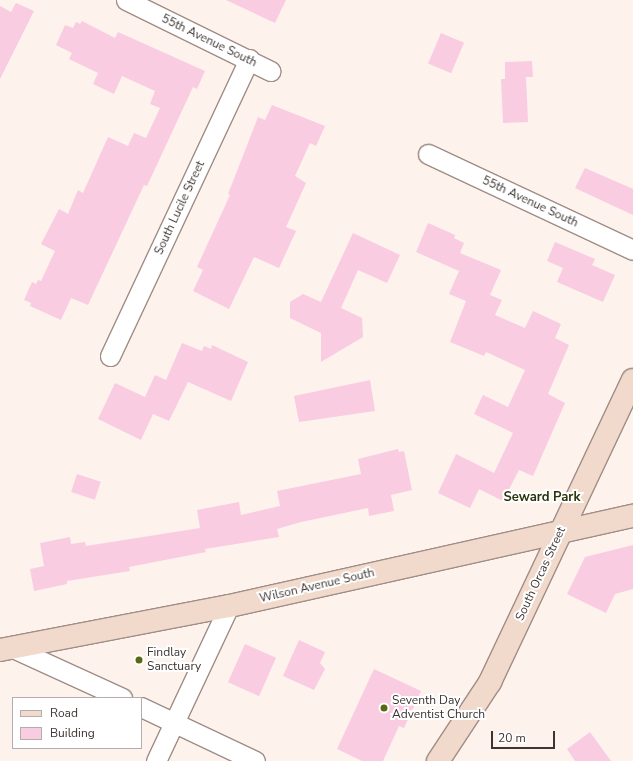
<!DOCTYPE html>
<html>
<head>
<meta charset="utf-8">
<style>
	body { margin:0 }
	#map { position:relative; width:633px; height:761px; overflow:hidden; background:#fef2ed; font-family:"Nunito Sans",sans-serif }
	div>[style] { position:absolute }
	.building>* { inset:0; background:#f9cce2; transform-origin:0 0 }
	.roads { filter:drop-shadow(1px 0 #9f8d86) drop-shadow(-1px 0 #9f8d86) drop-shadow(0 1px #9f8d86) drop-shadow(0 -1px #9f8d86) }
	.street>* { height:19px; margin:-9.5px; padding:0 9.5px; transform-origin:9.5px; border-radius:9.5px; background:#fff }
	.secondary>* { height:22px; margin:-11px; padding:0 11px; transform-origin:11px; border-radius:11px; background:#f1dacb }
	.dots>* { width:11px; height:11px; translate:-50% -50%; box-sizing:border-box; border:2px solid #fff; border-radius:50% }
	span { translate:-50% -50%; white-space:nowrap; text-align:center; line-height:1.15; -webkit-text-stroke:4px #fff; paint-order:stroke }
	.street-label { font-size:12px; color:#3d3532 }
	.poi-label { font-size:12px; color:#3d3532 }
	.left { translate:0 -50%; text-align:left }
	.neighbourhood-label { font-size:13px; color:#2c340d; font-weight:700 }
	.legend { position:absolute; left:12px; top:697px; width:130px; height:52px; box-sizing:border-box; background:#fff; border:1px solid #b1aead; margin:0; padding:5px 7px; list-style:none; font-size:12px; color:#3d3532 }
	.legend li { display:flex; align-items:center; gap:8px; height:20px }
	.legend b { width:20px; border:1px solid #b1aead }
	.scale { position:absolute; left:491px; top:731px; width:64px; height:18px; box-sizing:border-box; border:2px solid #3d3532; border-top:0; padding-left:5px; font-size:12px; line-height:14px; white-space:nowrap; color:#3d3532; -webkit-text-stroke:3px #fff; paint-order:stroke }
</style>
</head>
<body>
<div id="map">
	<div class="building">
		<div style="clip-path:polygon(226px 0,286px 0,275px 23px)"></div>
		<div style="clip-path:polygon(16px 3px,34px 11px,0 79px,0 6px,11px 12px)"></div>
		<div style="clip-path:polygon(82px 21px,115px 38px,118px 32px,205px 71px,197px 89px,193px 87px,147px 186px,144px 185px,88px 305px,71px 298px,61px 320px,30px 306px,31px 303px,24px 300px,32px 282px,36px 284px,38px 280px,41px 281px,55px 251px,41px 244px,59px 209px,68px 214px,78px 190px,83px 193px,108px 137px,128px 146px,134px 133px,146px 138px,160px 108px,150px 104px,155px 91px,122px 76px,114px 94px,93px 84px,98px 73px,69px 59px,72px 53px,56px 45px,65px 25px,73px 28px,76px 22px,80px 24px)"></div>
		<div style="left:441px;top:33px;width:25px;height:33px;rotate:23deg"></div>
		<div style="clip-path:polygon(532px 61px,533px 77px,526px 77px,528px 122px,503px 123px,501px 79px,505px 79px,505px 62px)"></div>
		<div style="clip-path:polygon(272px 105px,325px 126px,316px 146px,310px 143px,295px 176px,306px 183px,286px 227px,296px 231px,279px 268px,254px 257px,229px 309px,193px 291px,203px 270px,197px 267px,230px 195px,228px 194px,258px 117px,265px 120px)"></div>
		<div style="clip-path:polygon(585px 168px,633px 189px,633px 215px,575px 188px)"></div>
		<div style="clip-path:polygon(428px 223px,455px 235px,454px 238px,464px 243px,460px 253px,501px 270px,490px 295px,502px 300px,495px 315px,525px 328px,533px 311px,561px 324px,555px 338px,569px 345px,548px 394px,565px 403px,533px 476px,519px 470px,503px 501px,479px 489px,470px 508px,438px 493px,456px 454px,494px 473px,513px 433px,474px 414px,483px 395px,508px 407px,525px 370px,486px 352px,484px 356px,450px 342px,466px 301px,449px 294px,459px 271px,416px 252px)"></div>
		<div style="clip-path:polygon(353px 233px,400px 255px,387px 283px,358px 270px,341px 308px,362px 318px,363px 337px,321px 362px,321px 333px,290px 318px,290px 302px,303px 294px,321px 302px)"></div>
		<div style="clip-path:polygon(555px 242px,595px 259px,592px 265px,615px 275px,603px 302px,557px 282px,563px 268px,547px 261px)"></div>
		<div style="clip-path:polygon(182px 343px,202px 351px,204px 346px,211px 349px,212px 345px,248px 362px,231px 401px,188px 382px,169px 421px,153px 414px,141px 440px,98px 419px,115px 383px,145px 397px,155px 375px,166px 380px)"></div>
		<div style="clip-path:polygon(370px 380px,375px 411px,299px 422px,294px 396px)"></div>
		<div style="clip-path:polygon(398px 449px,399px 452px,404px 451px,412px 490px,391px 495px,394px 511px,369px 516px,368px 508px,301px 522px,277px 529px,279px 537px,205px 549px,206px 552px,129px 567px,130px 571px,67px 581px,67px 584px,34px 591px,30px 569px,44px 566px,40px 543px,70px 537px,71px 544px,85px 542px,86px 546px,200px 528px,197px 510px,239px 502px,241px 515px,280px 506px,277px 491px,361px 474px,358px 459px)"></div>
		<div style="left:77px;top:474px;width:25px;height:19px;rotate:18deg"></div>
		<div style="clip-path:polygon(633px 545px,633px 589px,615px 594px,606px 613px,567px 594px,585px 557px)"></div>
		<div style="clip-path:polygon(299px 640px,325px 652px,320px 663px,325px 669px,314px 690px,283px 676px)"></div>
		<div style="left:245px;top:644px;width:34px;height:42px;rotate:24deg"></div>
		<div style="clip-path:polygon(374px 669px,421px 691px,404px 728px,399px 726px,383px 761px,362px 761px,337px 749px)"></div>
		<div style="clip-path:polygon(590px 732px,611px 761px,575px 761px,567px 749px)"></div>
	</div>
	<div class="roads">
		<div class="street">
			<div style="left:126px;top:0;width:161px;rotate:26.2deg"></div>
			<div style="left:428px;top:154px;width:226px;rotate:25.1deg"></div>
			<div style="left:110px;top:356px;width:328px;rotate:-64.9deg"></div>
			<div style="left:13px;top:648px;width:120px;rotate:24.6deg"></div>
			<div style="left:141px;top:707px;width:126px;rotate:25.3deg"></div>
			<div style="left:156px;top:761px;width:171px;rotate:-64.8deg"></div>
		</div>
		<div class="secondary">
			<div style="left:0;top:650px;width:233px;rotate:-10.9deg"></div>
			<div style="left:229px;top:606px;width:414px;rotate:-12.6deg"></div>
			<div style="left:438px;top:761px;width:95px;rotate:-56.6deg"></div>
			<div style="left:490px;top:682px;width:334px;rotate:-64.7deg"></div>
		</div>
	</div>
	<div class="dots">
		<div style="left:139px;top:660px;background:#596912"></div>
		<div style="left:384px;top:708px;background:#596912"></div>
	</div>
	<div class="street-label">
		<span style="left:209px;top:41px;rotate:26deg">55th Avenue South</span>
		<span style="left:530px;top:202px;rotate:25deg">55th Avenue South</span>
		<span style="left:180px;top:208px;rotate:-65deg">South Lucile Street</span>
		<span style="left:541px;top:574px;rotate:-65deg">South Orcas Street</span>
		<span style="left:317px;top:586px;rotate:-13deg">Wilson Avenue South</span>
	</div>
	<div class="poi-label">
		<span class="left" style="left:147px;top:660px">Findlay<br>Sanctuary</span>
		<span class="left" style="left:392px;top:708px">Seventh Day<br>Adventist Church</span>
	</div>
	<div class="neighbourhood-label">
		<span style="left:542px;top:497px">Seward Park</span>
	</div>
	<ul class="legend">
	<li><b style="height:5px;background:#f1dacb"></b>Road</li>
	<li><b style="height:11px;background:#f9cce2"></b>Building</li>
	</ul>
	<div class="scale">20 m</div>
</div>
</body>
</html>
